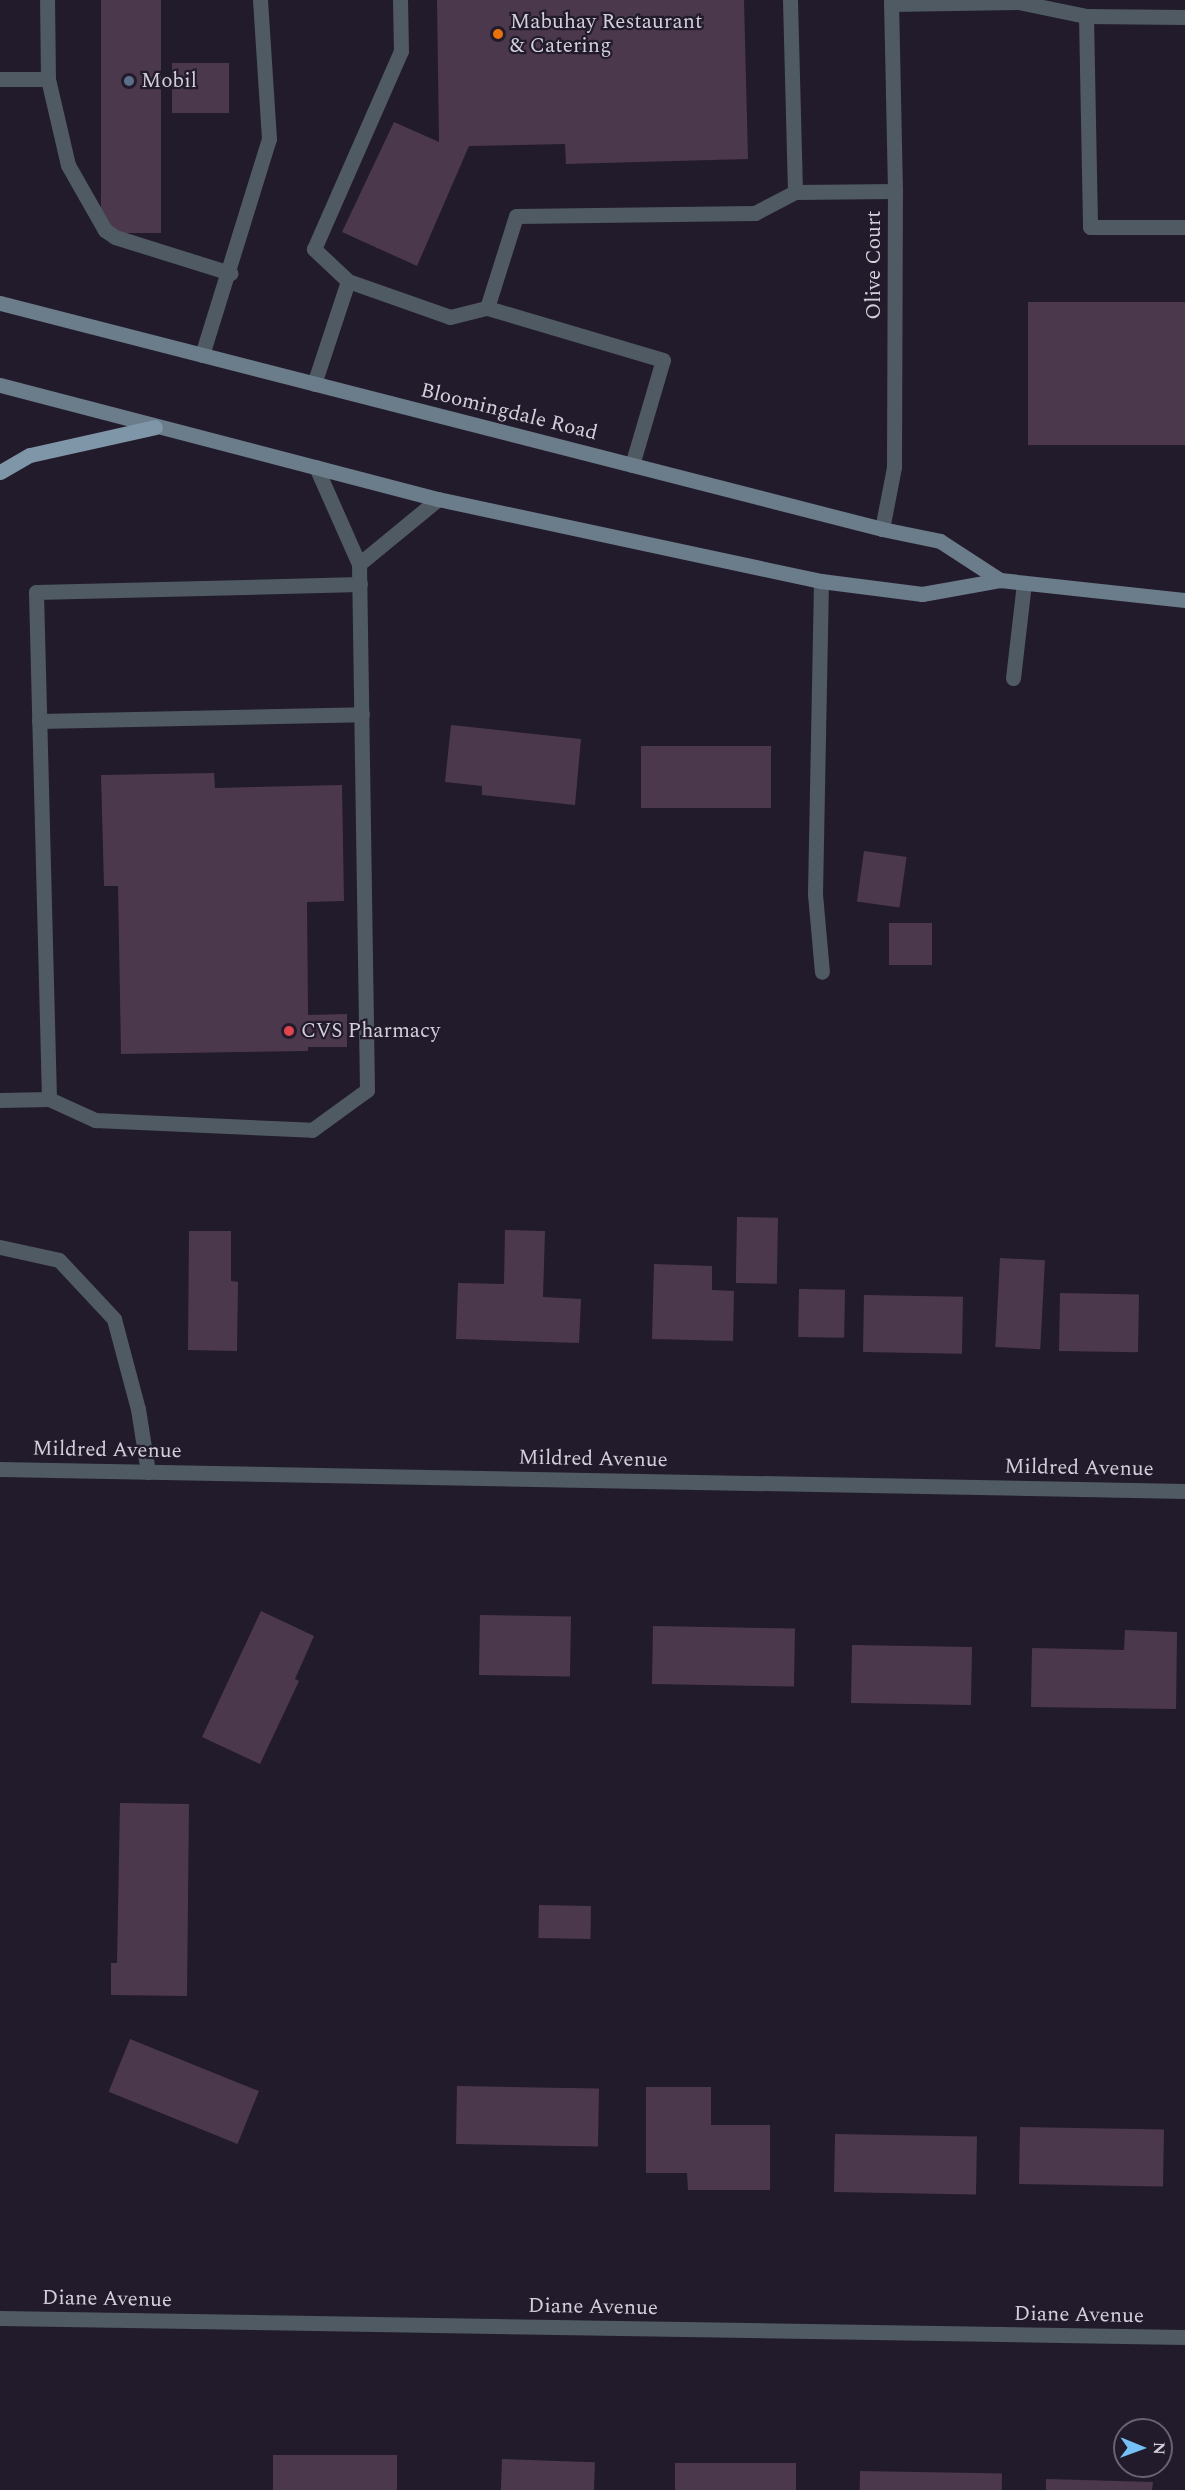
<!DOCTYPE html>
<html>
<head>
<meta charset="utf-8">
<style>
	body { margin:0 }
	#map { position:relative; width:1185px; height:2490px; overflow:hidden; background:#221b2b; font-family:Spectral,serif }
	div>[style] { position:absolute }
	.building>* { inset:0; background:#4c384c; transform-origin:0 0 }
	.lane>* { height:15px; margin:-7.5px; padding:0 7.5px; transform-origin:7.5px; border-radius:7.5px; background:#4f5a63 }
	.street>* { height:15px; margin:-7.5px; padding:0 7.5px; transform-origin:7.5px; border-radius:7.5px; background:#4f5a63 }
	.secondary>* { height:15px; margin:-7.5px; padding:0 7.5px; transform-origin:7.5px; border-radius:7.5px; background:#6b7c8a }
	.primary>* { height:15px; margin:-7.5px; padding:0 7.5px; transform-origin:7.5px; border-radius:7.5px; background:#7f96a8 }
	.dots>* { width:16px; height:16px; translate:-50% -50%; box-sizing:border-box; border:3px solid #221b2b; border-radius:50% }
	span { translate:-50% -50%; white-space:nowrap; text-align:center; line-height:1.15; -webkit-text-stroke:4.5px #221b2b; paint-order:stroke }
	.poi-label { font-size:21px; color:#d3cfda }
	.left { translate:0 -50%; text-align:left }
	.street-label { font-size:21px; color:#d3cfda }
	.north { position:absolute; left:1113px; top:2418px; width:60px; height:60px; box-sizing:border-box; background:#221b2b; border:2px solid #696371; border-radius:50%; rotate:91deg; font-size:16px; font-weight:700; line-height:24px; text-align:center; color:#d3cfda }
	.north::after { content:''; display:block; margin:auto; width:21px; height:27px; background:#75c0f6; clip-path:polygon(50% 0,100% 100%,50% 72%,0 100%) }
</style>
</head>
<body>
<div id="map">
	<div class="building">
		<div style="left:101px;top:0;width:60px;height:233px"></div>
		<div style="clip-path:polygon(437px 0,744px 0,748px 159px,566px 164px,565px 144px,469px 146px,417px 266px,342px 232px,394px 122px,439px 142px)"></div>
		<div style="left:172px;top:63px;width:57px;height:50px"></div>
		<div style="left:1185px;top:302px;width:143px;height:157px;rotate:90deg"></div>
		<div style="clip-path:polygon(451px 725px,581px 739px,575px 805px,482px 795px,482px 786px,445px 782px)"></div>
		<div style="left:641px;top:746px;width:130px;height:62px"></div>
		<div style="clip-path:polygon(214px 773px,215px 788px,342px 785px,344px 901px,307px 902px,308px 1015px,347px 1014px,347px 1047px,308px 1047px,308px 1051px,121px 1054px,118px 886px,104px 886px,101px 775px)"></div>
		<div style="left:864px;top:851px;width:43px;height:51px;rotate:8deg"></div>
		<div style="left:932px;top:923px;width:42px;height:43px;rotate:90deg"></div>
		<div style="left:737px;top:1217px;width:41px;height:66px;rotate:1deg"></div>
		<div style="clip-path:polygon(505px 1230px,545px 1231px,543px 1297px,581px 1299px,579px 1343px,456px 1339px,458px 1283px,504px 1284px)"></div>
		<div style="clip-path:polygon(189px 1231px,231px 1231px,231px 1281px,238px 1282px,237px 1351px,188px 1350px)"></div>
		<div style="left:1000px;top:1258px;width:45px;height:89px;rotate:3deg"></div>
		<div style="clip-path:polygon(654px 1264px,712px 1266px,712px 1290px,734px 1291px,733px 1341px,652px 1339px)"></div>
		<div style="left:799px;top:1289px;width:46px;height:48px;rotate:1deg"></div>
		<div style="left:1060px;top:1293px;width:79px;height:58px;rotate:1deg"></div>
		<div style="left:864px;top:1295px;width:99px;height:57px;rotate:1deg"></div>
		<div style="clip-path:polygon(261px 1611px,314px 1636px,295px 1679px,299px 1681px,260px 1764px,202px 1737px)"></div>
		<div style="left:480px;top:1615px;width:91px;height:60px;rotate:1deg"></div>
		<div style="left:653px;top:1626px;width:142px;height:58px;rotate:1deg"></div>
		<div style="clip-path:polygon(1125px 1630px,1177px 1632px,1176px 1709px,1031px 1707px,1032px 1648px,1124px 1650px)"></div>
		<div style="left:852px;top:1645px;width:120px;height:58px;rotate:1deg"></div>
		<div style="clip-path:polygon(120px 1803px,189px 1804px,187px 1996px,111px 1995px,111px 1963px,117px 1963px)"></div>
		<div style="left:539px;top:1905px;width:52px;height:33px;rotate:1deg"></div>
		<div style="left:130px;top:2039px;width:139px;height:57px;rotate:22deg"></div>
		<div style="left:457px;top:2086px;width:142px;height:58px;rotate:1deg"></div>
		<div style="clip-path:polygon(646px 2087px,711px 2087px,711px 2125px,770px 2125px,770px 2190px,688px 2190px,687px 2173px,646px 2173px)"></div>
		<div style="left:1020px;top:2127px;width:144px;height:57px;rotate:1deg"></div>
		<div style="left:835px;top:2134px;width:142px;height:58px;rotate:1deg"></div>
		<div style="left:397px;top:2455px;width:35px;height:124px;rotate:90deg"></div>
		<div style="left:502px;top:2459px;width:93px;height:31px;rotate:2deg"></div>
		<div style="left:675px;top:2463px;width:121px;height:27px"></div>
		<div style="left:860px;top:2471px;width:142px;height:19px;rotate:1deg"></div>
		<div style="clip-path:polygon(1046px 2479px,1153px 2482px,1152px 2490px,1046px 2490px)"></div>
	</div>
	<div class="lane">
		<div style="left:790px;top:0;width:192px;rotate:88.5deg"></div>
		<div style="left:891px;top:4px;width:127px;rotate:-0.9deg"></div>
		<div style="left:1018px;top:2px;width:69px;rotate:11.6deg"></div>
		<div style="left:1086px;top:16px;width:99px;rotate:0.6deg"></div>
		<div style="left:1086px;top:16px;width:211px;rotate:88.9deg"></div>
		<div style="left:1090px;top:227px;width:95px"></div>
		<div style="left:0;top:79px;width:48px"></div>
		<div style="left:48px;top:79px;width:79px;rotate:-90.7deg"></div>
		<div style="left:48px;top:79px;width:88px;rotate:76.9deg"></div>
		<div style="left:68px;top:165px;width:75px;rotate:60.4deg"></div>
		<div style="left:105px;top:230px;width:12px;rotate:35deg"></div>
		<div style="left:115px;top:237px;width:121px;rotate:17.4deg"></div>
		<div style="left:348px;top:281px;width:47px;rotate:-136.7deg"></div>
		<div style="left:314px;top:249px;width:216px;rotate:-66.3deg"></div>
		<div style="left:401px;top:51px;width:51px;rotate:-91.1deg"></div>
		<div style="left:202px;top:355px;width:226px;rotate:-72.8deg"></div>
		<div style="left:269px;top:139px;width:139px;rotate:-93.7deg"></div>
		<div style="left:314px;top:384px;width:108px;rotate:-71.7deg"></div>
		<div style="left:348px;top:281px;width:108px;rotate:19.4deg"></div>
		<div style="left:450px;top:317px;width:38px;rotate:-14deg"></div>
		<div style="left:632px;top:465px;width:109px;rotate:-73.6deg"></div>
		<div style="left:663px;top:360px;width:184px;rotate:-163.5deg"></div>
		<div style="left:487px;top:308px;width:96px;rotate:-72.5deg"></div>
		<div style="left:516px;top:216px;width:239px;rotate:-0.7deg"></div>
		<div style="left:755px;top:213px;width:45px;rotate:-27.7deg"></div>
		<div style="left:795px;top:192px;width:100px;rotate:-0.6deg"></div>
		<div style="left:359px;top:564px;width:102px;rotate:-39.4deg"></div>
		<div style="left:821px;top:581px;width:313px;rotate:91.1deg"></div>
		<div style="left:815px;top:894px;width:78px;rotate:84.9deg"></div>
		<div style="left:1013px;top:678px;width:96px;rotate:-83.4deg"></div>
		<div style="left:39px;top:721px;width:323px;rotate:-1.2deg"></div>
		<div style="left:49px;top:1099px;width:507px;rotate:-91.47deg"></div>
		<div style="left:36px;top:592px;width:324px;rotate:-1.4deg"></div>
		<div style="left:0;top:1100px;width:49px;rotate:-1.2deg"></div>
		<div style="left:49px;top:1099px;width:51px;rotate:24.5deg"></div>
		<div style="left:95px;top:1120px;width:217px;rotate:2.6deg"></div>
		<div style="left:312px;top:1130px;width:68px;rotate:-36deg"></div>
		<div style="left:367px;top:1090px;width:526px;rotate:-90.87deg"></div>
		<div style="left:359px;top:564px;width:106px;rotate:-113.9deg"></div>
		<div style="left:0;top:1247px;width:60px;rotate:12.4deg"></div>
		<div style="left:59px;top:1260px;width:81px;rotate:47deg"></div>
		<div style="left:114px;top:1319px;width:93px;rotate:75.1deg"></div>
		<div style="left:138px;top:1409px;width:64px;rotate:81deg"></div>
	</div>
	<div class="street">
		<div style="left:882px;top:529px;width:63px;rotate:-79deg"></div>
		<div style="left:894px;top:467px;width:276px;rotate:-89.8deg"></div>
		<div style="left:895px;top:191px;width:191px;rotate:-91.2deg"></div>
		<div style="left:0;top:1469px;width:1185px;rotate:1.06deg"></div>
		<div style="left:0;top:2318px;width:1185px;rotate:0.92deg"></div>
	</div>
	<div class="secondary">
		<div style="left:0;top:303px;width:910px;rotate:14.37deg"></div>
		<div style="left:882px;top:529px;width:59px;rotate:11.7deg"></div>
		<div style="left:940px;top:541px;width:72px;rotate:33deg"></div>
		<div style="left:0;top:385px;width:453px;rotate:14.6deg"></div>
		<div style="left:438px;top:499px;width:392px;rotate:12.1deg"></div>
		<div style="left:821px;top:581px;width:102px;rotate:7.3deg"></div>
		<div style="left:922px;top:594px;width:79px;rotate:-10.2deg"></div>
		<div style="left:1000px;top:580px;width:186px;rotate:6.2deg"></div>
	</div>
	<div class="primary">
		<div style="left:0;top:472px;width:34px;rotate:-30deg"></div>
		<div style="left:30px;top:455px;width:128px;rotate:-12.6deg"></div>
	</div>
	<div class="dots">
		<div style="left:498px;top:34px;background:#e8710a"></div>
		<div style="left:129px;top:81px;background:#5c6f8a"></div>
		<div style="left:289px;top:1031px;background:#e0444e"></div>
	</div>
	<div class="poi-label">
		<span class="left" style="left:510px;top:34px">Mabuhay Restaurant<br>&amp; Catering</span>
		<span class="left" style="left:141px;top:81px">Mobil</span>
		<span class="left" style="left:301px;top:1031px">CVS Pharmacy</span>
	</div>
	<div class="street-label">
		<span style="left:874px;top:265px;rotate:-90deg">Olive Court</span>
		<span style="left:509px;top:412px;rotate:14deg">Bloomingdale Road</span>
		<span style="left:107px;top:1450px;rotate:1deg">Mildred Avenue</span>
		<span style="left:593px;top:1459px;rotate:1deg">Mildred Avenue</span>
		<span style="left:1079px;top:1468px;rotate:1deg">Mildred Avenue</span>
		<span style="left:107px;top:2299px;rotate:1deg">Diane Avenue</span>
		<span style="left:593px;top:2307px;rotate:1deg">Diane Avenue</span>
		<span style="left:1079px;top:2315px;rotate:1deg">Diane Avenue</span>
	</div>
	<div class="north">N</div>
</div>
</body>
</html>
